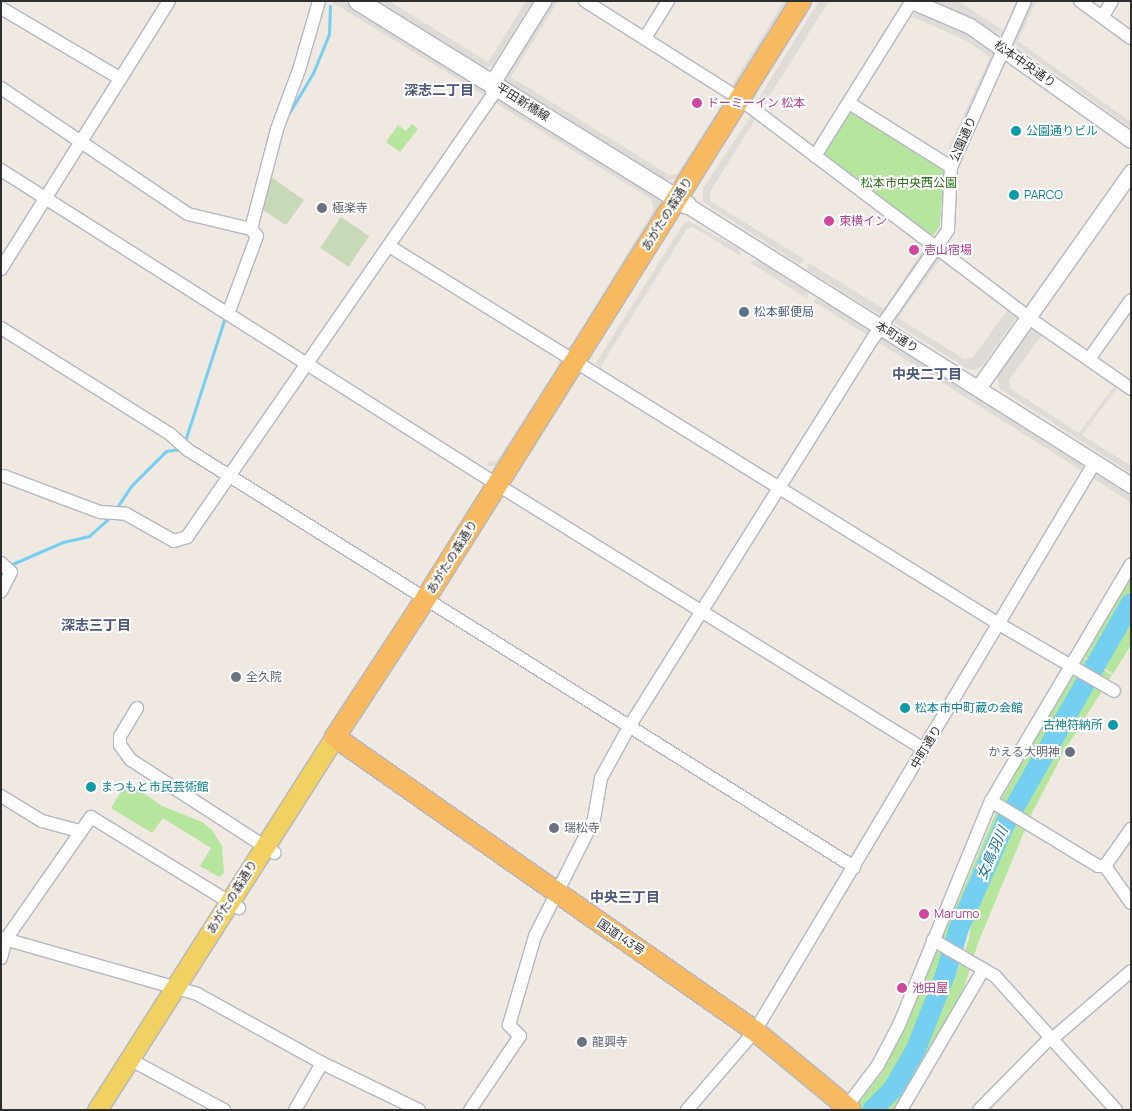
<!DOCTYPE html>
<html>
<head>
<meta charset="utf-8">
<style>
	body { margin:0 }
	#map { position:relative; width:1132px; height:1111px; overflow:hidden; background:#efe9e1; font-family:Manrope,"Noto Sans JP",sans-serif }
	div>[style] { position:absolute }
	.green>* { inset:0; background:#b6e59e }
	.cemetery>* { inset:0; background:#c8d9b8; transform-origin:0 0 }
	.plaza>* { inset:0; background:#dfdcd8 }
	.stream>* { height:3px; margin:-1.5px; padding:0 1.5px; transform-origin:1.5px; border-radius:1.5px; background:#75cff0 }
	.river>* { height:20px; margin:-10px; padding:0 10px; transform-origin:10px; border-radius:10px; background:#75cff0 }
	.roads { filter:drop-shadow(1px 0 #b4b7c1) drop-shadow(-1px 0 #b4b7c1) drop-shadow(0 1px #b4b7c1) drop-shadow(0 -1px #b4b7c1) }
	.minor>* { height:12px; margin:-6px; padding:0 6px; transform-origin:6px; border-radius:6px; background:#fff }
	.tertiary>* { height:15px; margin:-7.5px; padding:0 7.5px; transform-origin:7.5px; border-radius:7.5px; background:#fff }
	.secondary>* { height:18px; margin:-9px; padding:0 9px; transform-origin:9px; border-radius:9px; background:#fff }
	.primary>* { height:19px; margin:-9.5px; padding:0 9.5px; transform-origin:9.5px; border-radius:9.5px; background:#f2d163 }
	.trunk>* { height:20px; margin:-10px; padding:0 10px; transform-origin:10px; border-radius:10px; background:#f8ba60 }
	.dots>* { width:14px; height:14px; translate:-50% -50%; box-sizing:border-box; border:2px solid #fff; border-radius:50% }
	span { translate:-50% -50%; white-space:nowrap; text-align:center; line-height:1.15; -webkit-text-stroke:4px #fff; paint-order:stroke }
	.street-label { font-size:12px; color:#2e2e2e }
	.hotel-label { font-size:12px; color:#b23c85 }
	.left { translate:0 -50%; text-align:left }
	.culture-label { font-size:12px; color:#0d838f }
	.right { translate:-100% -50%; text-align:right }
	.park-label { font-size:12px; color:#2c6e1b }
	.worship-label { font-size:12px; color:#5b616d }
	.service-label { font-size:12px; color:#4e5e75 }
	.neighbourhood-label { font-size:14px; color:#4d5680; font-weight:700 }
	.water-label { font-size:14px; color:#0d6fa3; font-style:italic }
	.frame { position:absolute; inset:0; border:2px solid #2e2e2e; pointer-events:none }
</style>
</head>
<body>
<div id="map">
	<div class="green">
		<div style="clip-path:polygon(853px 112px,940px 167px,944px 173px,940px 226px,934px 235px,927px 235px,825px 158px,824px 151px,848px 114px)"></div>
		<div style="clip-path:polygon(412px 124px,418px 129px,400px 152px,386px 142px,398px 125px,406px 131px)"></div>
		<div style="clip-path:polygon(1131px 576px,1131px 590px,1092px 661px,1084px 657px)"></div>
		<div style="clip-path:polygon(1131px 612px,1131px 645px,1113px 674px,1104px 668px)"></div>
		<div style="clip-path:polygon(1083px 658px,1092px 662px,1084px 681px,1004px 819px,954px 933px,944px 971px,913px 1047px,890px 1085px,862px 1110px,852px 1110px,882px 1073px,901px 1035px,1002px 798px,1064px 685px)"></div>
		<div style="clip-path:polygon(1104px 670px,1112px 675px,1066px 748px,1031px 815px,978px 943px,962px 994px,939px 1040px,895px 1110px,882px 1110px,908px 1078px,955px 977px,969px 939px,972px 916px,984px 881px,1014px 821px)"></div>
		<div style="clip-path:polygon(127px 782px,162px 806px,202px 822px,212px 830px,222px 846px,224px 873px,219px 877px,200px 866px,211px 848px,163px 818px,152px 833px,111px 808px)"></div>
	</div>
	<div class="cemetery">
		<div style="clip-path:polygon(271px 177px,304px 200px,286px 225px,263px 210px)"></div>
		<div style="left:341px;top:217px;width:34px;height:37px;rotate:34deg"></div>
	</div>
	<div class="plaza">
		<div style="clip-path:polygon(330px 1px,343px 1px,487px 91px,487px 97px)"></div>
		<div style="clip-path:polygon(377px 1px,389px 1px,488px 62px,526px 1px,533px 1px,493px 65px,486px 68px)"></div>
		<div style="clip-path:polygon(551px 1px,558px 1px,511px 77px,669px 175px,677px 174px,726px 98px,729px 103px,680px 177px,668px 181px,655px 174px,504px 79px)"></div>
		<div style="clip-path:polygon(784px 1px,792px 1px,739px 85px,732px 85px)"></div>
		<div style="clip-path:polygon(819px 1px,829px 1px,764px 105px,764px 112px,758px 104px,759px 98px)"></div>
		<div style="clip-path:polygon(932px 1px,958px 1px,1004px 31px,1016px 1px,1022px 1px,1004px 37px)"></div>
		<div style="clip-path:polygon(1029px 1px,1036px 1px,1018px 41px,1131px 122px,1131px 128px,1014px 44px)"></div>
		<div style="clip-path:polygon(917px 12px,970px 35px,995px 53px,952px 152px,948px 149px,990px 57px,965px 40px,913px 17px,908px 19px)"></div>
		<div style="clip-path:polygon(501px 99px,654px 193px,660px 201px,661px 207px,575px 351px,562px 351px,572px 345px,654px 209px,651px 199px,494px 102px)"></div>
		<div style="clip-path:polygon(751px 116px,756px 118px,710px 192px,710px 201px,804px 259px,802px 263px,799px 264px,703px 202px,703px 188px)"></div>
		<div style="clip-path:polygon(689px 221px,739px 249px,741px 256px,693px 227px,687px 229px,601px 366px,602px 371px,596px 363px,683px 224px)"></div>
		<div style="clip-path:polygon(922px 251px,926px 254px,884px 314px,880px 315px,808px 270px,807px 266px,809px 263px,884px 309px)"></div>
		<div style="clip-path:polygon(evenodd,941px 254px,1016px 311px,1017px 317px,982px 366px,976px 370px,967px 369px,895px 323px,894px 319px,935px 255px,941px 254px,941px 258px,1008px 309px,973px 357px,964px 359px,898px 318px,941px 258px)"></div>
		<div style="clip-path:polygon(758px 260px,809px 293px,788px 331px,806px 298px,749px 262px)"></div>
		<div style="clip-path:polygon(816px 298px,868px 328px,870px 337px,813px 301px)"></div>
		<div style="clip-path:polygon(evenodd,1031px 327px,1131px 393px,1131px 397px,1117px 388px,1082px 435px,1131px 466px,1131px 473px,1000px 389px,997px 375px,1031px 327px,1042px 335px,1115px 385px,1079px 433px,1011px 389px,1009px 380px,1042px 335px)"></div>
		<div style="clip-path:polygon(880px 337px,1082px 463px,1082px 471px,876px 341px)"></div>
		<div style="clip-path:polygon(558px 358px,562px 366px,499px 466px,487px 466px,490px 461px,496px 462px,559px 365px)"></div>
		<div style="clip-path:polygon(1100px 475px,1131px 495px,1131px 503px,1093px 478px)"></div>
	</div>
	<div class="stream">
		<div style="left:289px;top:113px;width:47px;rotate:-59deg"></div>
		<div style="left:313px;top:73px;width:42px;rotate:-67.7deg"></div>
		<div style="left:329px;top:34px;width:28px;rotate:-88deg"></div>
		<div style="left:184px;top:444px;width:133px;rotate:-72.1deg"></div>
		<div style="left:115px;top:510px;width:29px;rotate:-56deg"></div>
		<div style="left:131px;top:486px;width:49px;rotate:-45deg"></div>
		<div style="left:166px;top:451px;width:15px;rotate:-8deg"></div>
		<div style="left:10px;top:565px;width:58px;rotate:-23.5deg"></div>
		<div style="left:63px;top:542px;width:27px;rotate:-13deg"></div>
		<div style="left:89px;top:536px;width:28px;rotate:-42deg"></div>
	</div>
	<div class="river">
		<div style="left:872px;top:1110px;width:30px;rotate:-45deg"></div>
		<div style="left:893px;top:1089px;width:46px;rotate:-60.1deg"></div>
		<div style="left:916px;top:1049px;width:82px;rotate:-68.5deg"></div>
		<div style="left:946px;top:973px;width:47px;rotate:-73.9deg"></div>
		<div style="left:959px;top:928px;width:116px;rotate:-66.1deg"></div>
		<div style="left:1006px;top:822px;width:252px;rotate:-60.3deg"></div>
	</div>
	<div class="roads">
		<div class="minor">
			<div style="left:585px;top:1px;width:183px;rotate:32.3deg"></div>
			<div style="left:740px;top:99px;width:375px;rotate:37.1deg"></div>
			<div style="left:1039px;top:325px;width:112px;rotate:34.8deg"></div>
			<div style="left:1080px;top:1px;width:63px;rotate:36deg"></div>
			<div style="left:1px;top:8px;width:139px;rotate:30.6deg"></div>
			<div style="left:1103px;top:16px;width:17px;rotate:-59deg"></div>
			<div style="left:645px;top:38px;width:44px;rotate:-58.1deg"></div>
			<div style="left:1px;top:88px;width:225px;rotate:34deg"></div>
			<div style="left:188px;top:214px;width:65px;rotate:13.4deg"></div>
			<div style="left:849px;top:103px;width:120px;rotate:32.1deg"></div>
			<div style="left:815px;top:156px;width:183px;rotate:-58deg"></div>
			<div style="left:1px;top:170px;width:592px;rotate:32.37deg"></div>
			<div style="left:501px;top:487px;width:498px;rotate:31.8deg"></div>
			<div style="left:251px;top:229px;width:103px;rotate:-75.4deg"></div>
			<div style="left:277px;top:129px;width:63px;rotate:-69.6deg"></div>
			<div style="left:299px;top:70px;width:72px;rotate:-73.8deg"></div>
			<div style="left:389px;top:246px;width:718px;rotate:31.79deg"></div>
			<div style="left:999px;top:624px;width:133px;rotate:30.2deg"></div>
			<div style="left:1px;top:269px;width:316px;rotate:-57.9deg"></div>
			<div style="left:228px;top:314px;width:83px;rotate:-69.6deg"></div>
			<div style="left:257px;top:236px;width:9px;rotate:-131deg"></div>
			<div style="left:1px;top:328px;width:199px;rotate:32.1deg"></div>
			<div style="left:170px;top:434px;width:24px;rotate:42deg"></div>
			<div style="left:188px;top:450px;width:786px;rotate:32.05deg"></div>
			<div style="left:1089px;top:359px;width:72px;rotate:-54.6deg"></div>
			<div style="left:4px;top:476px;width:103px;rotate:20.6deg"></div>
			<div style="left:100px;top:512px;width:26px;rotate:4deg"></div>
			<div style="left:126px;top:514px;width:55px;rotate:29.4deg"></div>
			<div style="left:174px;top:541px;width:14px;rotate:-17deg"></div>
			<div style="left:187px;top:537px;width:536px;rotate:-55.33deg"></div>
			<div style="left:492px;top:96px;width:13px;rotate:-90deg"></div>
			<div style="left:1px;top:563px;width:13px;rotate:42deg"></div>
			<div style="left:11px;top:572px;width:22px;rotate:117deg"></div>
			<div style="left:137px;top:708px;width:33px;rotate:121deg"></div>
			<div style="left:120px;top:736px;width:9px;rotate:90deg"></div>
			<div style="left:120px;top:745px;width:19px;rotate:54deg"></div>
			<div style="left:131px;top:760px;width:171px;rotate:32.9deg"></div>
			<div style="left:1px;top:796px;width:48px;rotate:31.4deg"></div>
			<div style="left:42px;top:821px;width:38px;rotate:15deg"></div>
			<div style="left:991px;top:801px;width:125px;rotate:31.3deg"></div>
			<div style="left:1098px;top:866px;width:7px"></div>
			<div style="left:1131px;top:829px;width:45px;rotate:125.1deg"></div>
			<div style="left:1105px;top:866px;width:45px;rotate:54.9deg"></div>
			<div style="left:1px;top:938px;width:204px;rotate:15.9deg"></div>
			<div style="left:197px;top:994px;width:143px;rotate:28.9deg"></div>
			<div style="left:322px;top:1063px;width:108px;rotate:25.9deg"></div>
			<div style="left:933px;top:940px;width:72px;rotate:30.1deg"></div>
			<div style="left:995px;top:976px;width:181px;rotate:47.9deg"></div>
			<div style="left:1px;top:958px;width:20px;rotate:-75deg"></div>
			<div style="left:6px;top:939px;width:149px;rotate:-55.1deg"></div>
			<div style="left:91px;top:817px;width:174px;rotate:31.6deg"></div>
			<div style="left:1052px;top:1039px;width:104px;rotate:-40.7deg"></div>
			<div style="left:129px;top:1059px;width:108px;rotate:28.2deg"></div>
			<div style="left:295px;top:1110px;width:54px;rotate:-60.1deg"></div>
			<div style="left:470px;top:1110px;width:89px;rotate:-56deg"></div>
			<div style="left:520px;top:1036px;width:16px;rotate:-135deg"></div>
			<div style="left:509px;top:1025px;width:93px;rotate:-73.7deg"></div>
			<div style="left:535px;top:936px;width:131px;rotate:-63.2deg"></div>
			<div style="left:594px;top:819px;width:42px;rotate:-80.3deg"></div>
			<div style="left:601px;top:778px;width:58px;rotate:-61.2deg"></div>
			<div style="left:629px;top:727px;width:461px;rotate:-57.9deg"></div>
			<div style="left:874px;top:337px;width:130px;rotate:-55.3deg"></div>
			<div style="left:948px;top:230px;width:63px;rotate:-87.3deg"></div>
			<div style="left:951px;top:167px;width:182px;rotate:-66deg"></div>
			<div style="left:687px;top:1110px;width:104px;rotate:-49.3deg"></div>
			<div style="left:755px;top:1031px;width:663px;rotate:-59.14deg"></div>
			<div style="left:844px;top:1110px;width:56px;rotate:-52.9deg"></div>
			<div style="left:878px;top:1065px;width:45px;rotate:-62.3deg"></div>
			<div style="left:899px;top:1025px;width:242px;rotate:-67.7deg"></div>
			<div style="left:991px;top:801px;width:275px;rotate:-59.4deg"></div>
			<div style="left:901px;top:1110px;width:162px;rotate:-59.6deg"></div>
			<div style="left:979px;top:1110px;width:103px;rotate:-45.4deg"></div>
		</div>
		<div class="tertiary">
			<div style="left:912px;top:1px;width:63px;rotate:23.3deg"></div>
			<div style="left:970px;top:26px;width:197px;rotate:35.3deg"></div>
			<div style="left:492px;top:83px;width:97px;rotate:-58.1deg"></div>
			<div style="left:687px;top:205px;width:525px;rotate:32.24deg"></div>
			<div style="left:978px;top:388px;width:265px;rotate:-54.7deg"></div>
		</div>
		<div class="secondary">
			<div style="left:358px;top:1px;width:387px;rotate:31.8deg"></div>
		</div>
		<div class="primary">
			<div style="left:97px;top:1110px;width:442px;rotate:-57.5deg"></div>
		</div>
		<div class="trunk">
			<div style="left:801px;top:1px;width:705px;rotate:122.13deg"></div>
			<div style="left:426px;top:598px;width:166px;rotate:123.2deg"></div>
			<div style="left:335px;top:737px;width:513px;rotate:34.99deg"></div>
			<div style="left:755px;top:1031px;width:124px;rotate:39.5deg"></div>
		</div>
	</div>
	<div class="dots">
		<div style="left:697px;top:103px;background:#d1479c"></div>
		<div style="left:1016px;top:131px;background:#0f9aa8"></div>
		<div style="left:1014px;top:195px;background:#0f9aa8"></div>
		<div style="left:322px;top:208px;background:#6b7280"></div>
		<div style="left:829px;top:221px;background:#d1479c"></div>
		<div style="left:914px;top:250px;background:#d1479c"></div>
		<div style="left:744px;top:312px;background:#5c6f8a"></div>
		<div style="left:236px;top:677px;background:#6b7280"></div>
		<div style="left:905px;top:708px;background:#0f9aa8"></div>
		<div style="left:1113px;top:725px;background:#0f9aa8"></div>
		<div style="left:1070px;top:752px;background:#6b7280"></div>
		<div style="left:91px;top:787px;background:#0f9aa8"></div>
		<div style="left:554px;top:828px;background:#6b7280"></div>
		<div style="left:924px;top:914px;background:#d1479c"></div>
		<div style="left:902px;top:988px;background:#d1479c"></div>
		<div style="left:582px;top:1042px;background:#6b7280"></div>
	</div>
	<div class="street-label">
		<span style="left:1025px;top:64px;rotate:35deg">松本中央通り</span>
		<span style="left:523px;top:102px;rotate:32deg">平田新橋線</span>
		<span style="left:963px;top:139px;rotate:-66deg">公園通り</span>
		<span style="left:667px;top:214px;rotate:-58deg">あがたの森通り</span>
		<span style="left:897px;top:337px;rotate:32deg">本町通り</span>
		<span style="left:452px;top:557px;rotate:-58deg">あがたの森通り</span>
		<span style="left:926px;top:747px;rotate:-59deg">中町通り</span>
		<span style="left:232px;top:897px;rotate:-58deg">あがたの森通り</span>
		<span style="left:621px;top:937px;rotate:34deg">国道143号</span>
	</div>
	<div class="hotel-label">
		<span class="left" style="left:707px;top:103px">ドーミーイン 松本</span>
		<span class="left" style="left:839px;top:221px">東横イン</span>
		<span class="left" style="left:924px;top:250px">壱山宿場</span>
		<span class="left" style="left:934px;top:914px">Marumo</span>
		<span class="left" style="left:912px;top:988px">池田屋</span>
	</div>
	<div class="culture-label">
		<span class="left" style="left:1026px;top:131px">公園通りビル</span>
		<span class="left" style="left:1024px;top:195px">PARCO</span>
		<span class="left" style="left:915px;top:708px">松本市中町蔵の会館</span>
		<span class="right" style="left:1103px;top:725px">古神符納所</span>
		<span class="left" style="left:101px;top:787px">まつもと市民芸術館</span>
	</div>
	<div class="park-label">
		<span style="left:909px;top:183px">松本市中央西公園</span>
	</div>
	<div class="worship-label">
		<span class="left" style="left:332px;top:208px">極楽寺</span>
		<span class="left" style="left:246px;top:677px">全久院</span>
		<span class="right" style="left:1060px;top:752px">かえる大明神</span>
		<span class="left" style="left:564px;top:828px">瑞松寺</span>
		<span class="left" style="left:592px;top:1042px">龍興寺</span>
	</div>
	<div class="service-label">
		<span class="left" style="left:754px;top:312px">松本郵便局</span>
	</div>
	<div class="neighbourhood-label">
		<span style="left:439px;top:90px">深志二丁目</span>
		<span style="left:927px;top:374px">中央二丁目</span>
		<span style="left:96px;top:625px">深志三丁目</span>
		<span style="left:625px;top:897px">中央三丁目</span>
	</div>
	<div class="water-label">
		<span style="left:992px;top:853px;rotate:-66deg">女鳥羽川</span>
	</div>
	<div class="frame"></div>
</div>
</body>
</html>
